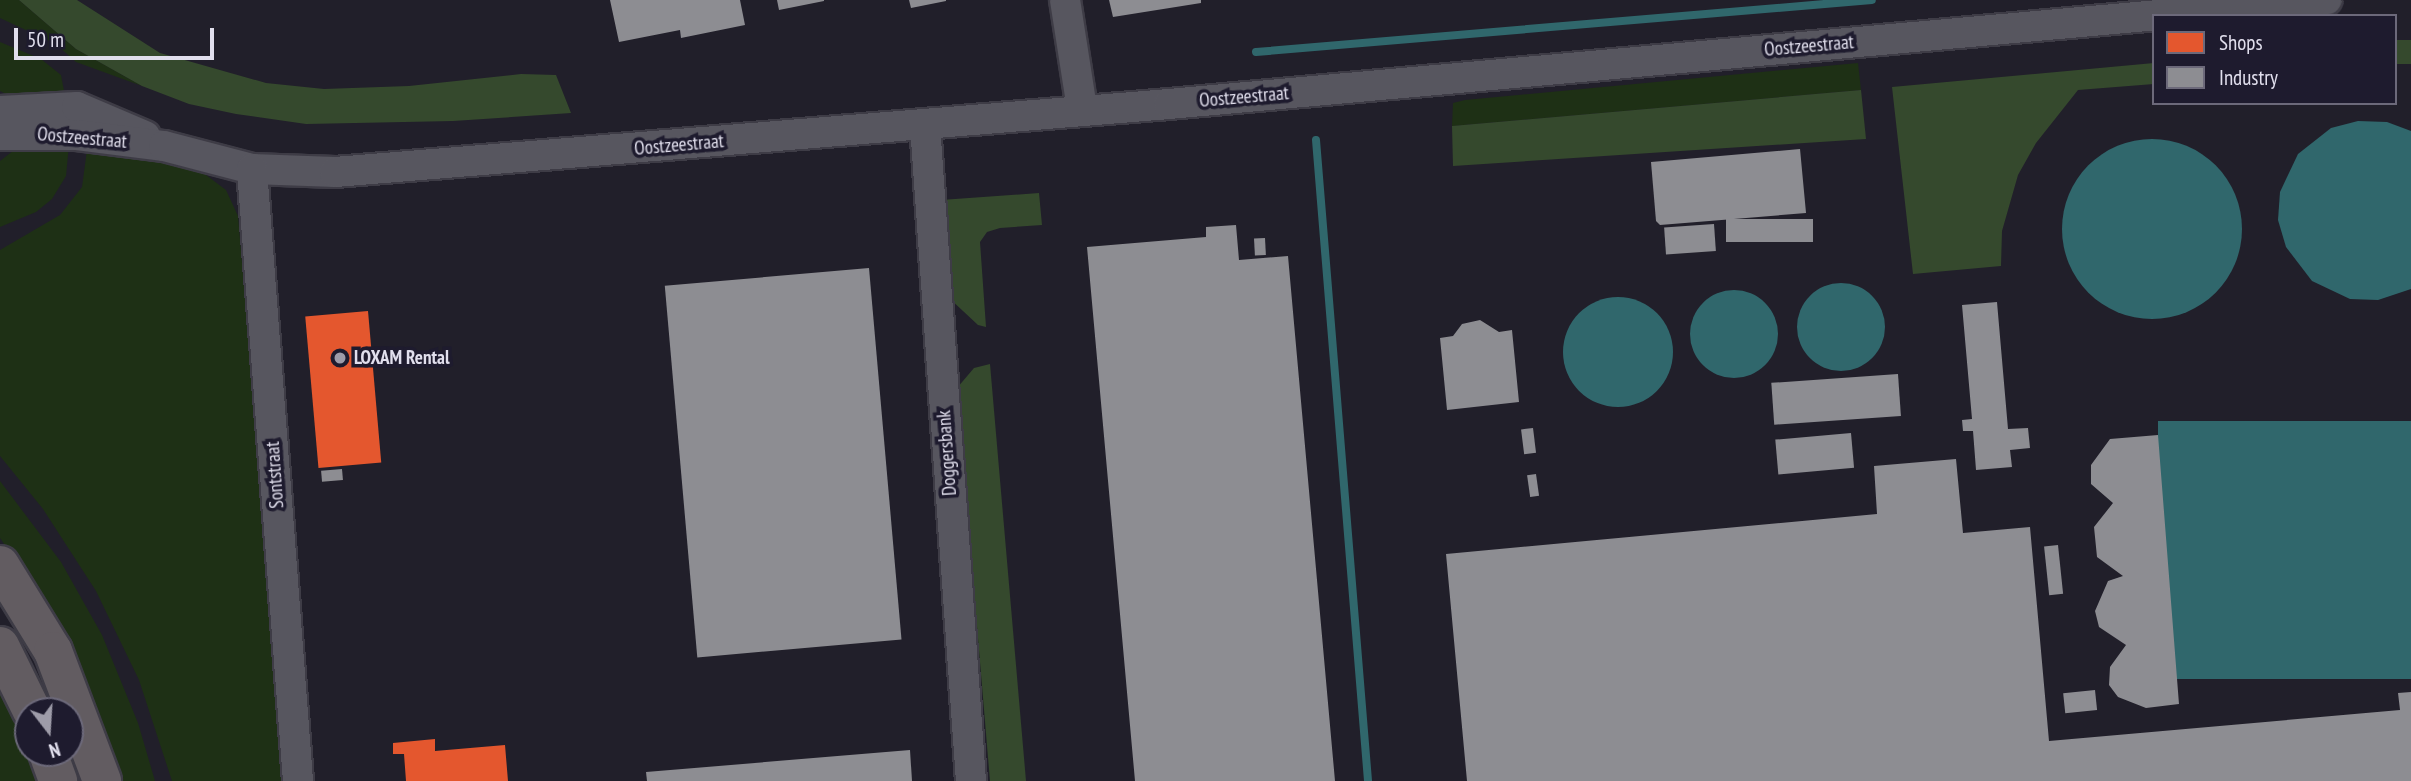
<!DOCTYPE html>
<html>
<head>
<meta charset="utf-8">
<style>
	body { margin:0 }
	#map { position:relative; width:2411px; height:781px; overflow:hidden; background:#211f2a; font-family:"PT Sans Narrow",sans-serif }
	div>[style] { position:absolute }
	.green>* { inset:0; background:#1e3015 }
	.forest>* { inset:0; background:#35492d; transform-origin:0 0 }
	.water>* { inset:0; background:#30676c; transform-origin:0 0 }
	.round { border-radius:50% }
	.shops>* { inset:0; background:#e4572e; transform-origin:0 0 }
	.industry>* { inset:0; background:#8d8d92; transform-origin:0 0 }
	.stream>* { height:8px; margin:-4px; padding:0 4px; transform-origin:4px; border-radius:4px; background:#30676c }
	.roads { filter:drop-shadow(2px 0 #3e3c46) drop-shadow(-2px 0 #3e3c46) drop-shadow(0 2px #3e3c46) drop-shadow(0 -2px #3e3c46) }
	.minor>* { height:30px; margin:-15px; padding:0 15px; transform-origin:15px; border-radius:15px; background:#57565f }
	.primary>* { height:38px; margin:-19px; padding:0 19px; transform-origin:19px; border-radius:19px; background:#625c61 }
	.dots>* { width:19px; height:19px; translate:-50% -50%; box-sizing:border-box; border:4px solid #1e1b2e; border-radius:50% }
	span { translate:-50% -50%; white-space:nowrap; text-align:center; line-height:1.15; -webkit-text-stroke:7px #1e1b2e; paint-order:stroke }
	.street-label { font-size:19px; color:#e1dfed }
	.poi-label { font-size:19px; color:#e1dfed; font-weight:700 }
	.left { translate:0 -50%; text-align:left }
	.legend { position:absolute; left:2152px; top:14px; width:245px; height:91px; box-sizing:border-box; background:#1e1b2e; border:2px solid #6c697a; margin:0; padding:9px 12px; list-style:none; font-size:21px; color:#e1dfed }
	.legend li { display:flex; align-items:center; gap:14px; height:35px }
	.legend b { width:35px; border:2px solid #6c697a }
	.north { position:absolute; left:14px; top:697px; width:70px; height:70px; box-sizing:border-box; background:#1e1b2e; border:2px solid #6c697a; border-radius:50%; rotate:163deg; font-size:19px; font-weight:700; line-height:28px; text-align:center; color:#e1dfed }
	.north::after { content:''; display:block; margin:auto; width:24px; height:32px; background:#9e9ca9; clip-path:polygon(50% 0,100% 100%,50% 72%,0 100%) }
	.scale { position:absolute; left:14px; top:28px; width:200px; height:32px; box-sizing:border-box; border:4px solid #e1dfed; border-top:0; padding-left:9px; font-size:21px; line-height:24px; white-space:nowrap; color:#e1dfed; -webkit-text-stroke:5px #1e1b2e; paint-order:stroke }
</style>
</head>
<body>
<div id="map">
	<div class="green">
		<div style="clip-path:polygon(0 0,19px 0,76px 49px,142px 86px,76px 62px,56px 44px,0 18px)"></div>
		<div style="clip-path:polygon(0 42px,41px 59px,61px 75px,65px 96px,10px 96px,0 91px)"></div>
		<div style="clip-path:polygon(1858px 63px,1861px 90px,1452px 126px,1453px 103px,1465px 100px)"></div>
		<div style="clip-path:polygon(69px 144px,66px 176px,52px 199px,36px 212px,0 227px,0 161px,18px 147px)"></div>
		<div style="clip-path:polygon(87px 150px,151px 157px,202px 172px,226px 190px,238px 216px,286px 781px,172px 781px,139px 680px,96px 591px,43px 509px,0 456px,0 250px,60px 215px,82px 187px)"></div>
		<div style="clip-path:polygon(0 481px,61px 562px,102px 635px,138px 723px,155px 781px,118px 781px,25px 575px,0 538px)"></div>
		<div style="clip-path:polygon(0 678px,28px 740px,28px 753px,33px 753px,42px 781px,0 781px)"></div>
	</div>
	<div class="forest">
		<div style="clip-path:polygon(19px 0,77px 0,160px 53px,266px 83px,324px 89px,409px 86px,521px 74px,556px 75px,571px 113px,453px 121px,306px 124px,236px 114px,189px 104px,142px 86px,76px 49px)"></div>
		<div style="left:2411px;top:40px;width:24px;height:16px;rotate:90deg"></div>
		<div style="clip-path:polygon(2154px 63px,2154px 84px,2078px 90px,2036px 143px,2018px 175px,2002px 231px,2001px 266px,1913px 274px,1892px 87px)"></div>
		<div style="clip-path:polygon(1861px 90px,1866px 139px,1453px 166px,1452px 126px)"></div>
		<div style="clip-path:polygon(1039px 193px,1042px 225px,1000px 228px,987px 232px,980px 242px,986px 327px,978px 325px,948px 297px,941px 200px)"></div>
		<div style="clip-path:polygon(990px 364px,1026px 781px,990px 781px,957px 388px,974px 368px)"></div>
	</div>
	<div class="water">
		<div style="clip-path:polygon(2358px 121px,2387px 122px,2411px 131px,2411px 289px,2378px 300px,2350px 299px,2312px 281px,2286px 247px,2278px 220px,2280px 192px,2298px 154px,2331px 128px)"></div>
		<div class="round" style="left:2062px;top:139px;width:180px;height:180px"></div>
		<div class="round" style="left:1797px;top:283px;width:88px;height:88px"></div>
		<div class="round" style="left:1690px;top:290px;width:88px;height:88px"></div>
		<div class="round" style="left:1563px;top:297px;width:110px;height:110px"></div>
		<div style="left:2411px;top:421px;width:258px;height:253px;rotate:90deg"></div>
	</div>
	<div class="shops">
		<div style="left:368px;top:311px;width:152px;height:63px;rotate:85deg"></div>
		<div style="clip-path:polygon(435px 739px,435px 751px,505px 745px,508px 781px,406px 781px,404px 754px,393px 754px,393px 743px)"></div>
	</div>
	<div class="industry">
		<div style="clip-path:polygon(610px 0,740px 0,745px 25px,681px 38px,680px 30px,619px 42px)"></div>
		<div style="clip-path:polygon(777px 0,824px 0,824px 1px,779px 10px)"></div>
		<div style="clip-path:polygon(909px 0,946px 0,946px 1px,911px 8px)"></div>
		<div style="clip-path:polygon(1109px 0,1201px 0,1201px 3px,1113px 17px)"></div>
		<div style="clip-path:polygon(1800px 149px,1806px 213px,1660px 225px,1656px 221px,1651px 162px)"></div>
		<div style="left:1813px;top:219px;width:23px;height:87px;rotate:90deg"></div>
		<div style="left:1714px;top:224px;width:27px;height:50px;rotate:86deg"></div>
		<div style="clip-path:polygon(1236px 225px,1239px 260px,1288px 256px,1335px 781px,1135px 781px,1087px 247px,1206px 237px,1206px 227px)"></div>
		<div style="left:1265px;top:238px;width:17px;height:11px;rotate:87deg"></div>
		<div style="left:869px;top:268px;width:373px;height:205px;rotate:85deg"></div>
		<div style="clip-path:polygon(1997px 302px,2008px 429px,2028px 428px,2030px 448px,2010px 450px,2012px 467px,1976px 470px,1973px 431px,1963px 431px,1962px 420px,1972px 419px,1962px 305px)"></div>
		<div style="clip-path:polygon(1480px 320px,1499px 332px,1512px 330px,1519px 402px,1447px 410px,1440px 338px,1453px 336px,1462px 324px)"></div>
		<div style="left:1898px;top:374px;width:42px;height:127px;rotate:86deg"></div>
		<div style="left:1533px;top:428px;width:25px;height:12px;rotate:83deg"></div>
		<div style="left:1851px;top:433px;width:35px;height:76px;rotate:85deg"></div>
		<div style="clip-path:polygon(2158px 435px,2179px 704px,2146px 708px,2118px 697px,2109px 685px,2110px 667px,2126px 645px,2099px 627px,2095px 611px,2108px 581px,2123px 576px,2097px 557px,2094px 527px,2113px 503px,2091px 484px,2091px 465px,2110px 439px)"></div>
		<div style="clip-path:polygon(1956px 459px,1963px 533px,2030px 527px,2049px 741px,2400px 710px,2398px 693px,2411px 692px,2411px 781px,1467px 781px,1446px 554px,1877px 514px,1874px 466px)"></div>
		<div style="left:342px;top:469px;width:11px;height:21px;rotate:85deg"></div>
		<div style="left:1536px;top:474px;width:22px;height:9px;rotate:82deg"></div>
		<div style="left:2058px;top:545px;width:49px;height:14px;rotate:84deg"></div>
		<div style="left:2095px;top:690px;width:20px;height:32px;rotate:84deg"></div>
		<div style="clip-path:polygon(910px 750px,912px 781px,647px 781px,646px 772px)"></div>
	</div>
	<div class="stream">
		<div style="left:1256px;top:52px;width:618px;rotate:-4.83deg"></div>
		<div style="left:1316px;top:140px;width:643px;rotate:85.36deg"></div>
	</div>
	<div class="roads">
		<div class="minor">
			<div style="left:1065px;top:0;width:110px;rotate:81.1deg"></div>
			<div style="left:0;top:111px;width:77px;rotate:-3deg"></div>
			<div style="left:77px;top:107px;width:74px;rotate:23.1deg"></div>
			<div style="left:925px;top:125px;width:658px;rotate:85.99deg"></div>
			<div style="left:0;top:135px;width:77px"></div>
			<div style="left:77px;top:135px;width:88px;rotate:7.2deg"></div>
			<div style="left:164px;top:146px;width:91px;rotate:14.6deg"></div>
			<div style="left:252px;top:169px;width:83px;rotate:2.1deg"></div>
			<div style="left:335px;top:172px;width:837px;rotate:-4.66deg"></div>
			<div style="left:1169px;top:104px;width:1162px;rotate:-5.14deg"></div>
			<div style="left:252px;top:169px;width:614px;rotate:85.7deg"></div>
		</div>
		<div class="primary">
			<div style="left:0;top:565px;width:101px;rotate:58.4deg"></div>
			<div style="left:53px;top:651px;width:139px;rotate:69.3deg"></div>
			<div style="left:0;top:646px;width:72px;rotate:63.8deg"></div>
			<div style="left:48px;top:753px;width:30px;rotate:70deg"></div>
		</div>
	</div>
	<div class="dots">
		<div style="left:340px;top:358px;background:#9e9ca9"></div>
	</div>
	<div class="street-label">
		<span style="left:1809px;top:46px;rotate:-5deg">Oostzeestraat</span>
		<span style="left:1244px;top:97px;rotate:-5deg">Oostzeestraat</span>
		<span style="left:82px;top:138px;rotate:5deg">Oostzeestraat</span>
		<span style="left:679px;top:145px;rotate:-5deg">Oostzeestraat</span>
		<span style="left:947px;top:453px;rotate:-94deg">Doggersbank</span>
		<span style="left:275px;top:475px;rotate:-94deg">Sontstraat</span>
	</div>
	<div class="poi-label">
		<span class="left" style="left:354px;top:358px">LOXAM Rental</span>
	</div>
	<ul class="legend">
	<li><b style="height:19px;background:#e4572e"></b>Shops</li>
	<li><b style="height:19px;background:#8d8d92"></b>Industry</li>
	</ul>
	<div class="north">N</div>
	<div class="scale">50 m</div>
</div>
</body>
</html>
